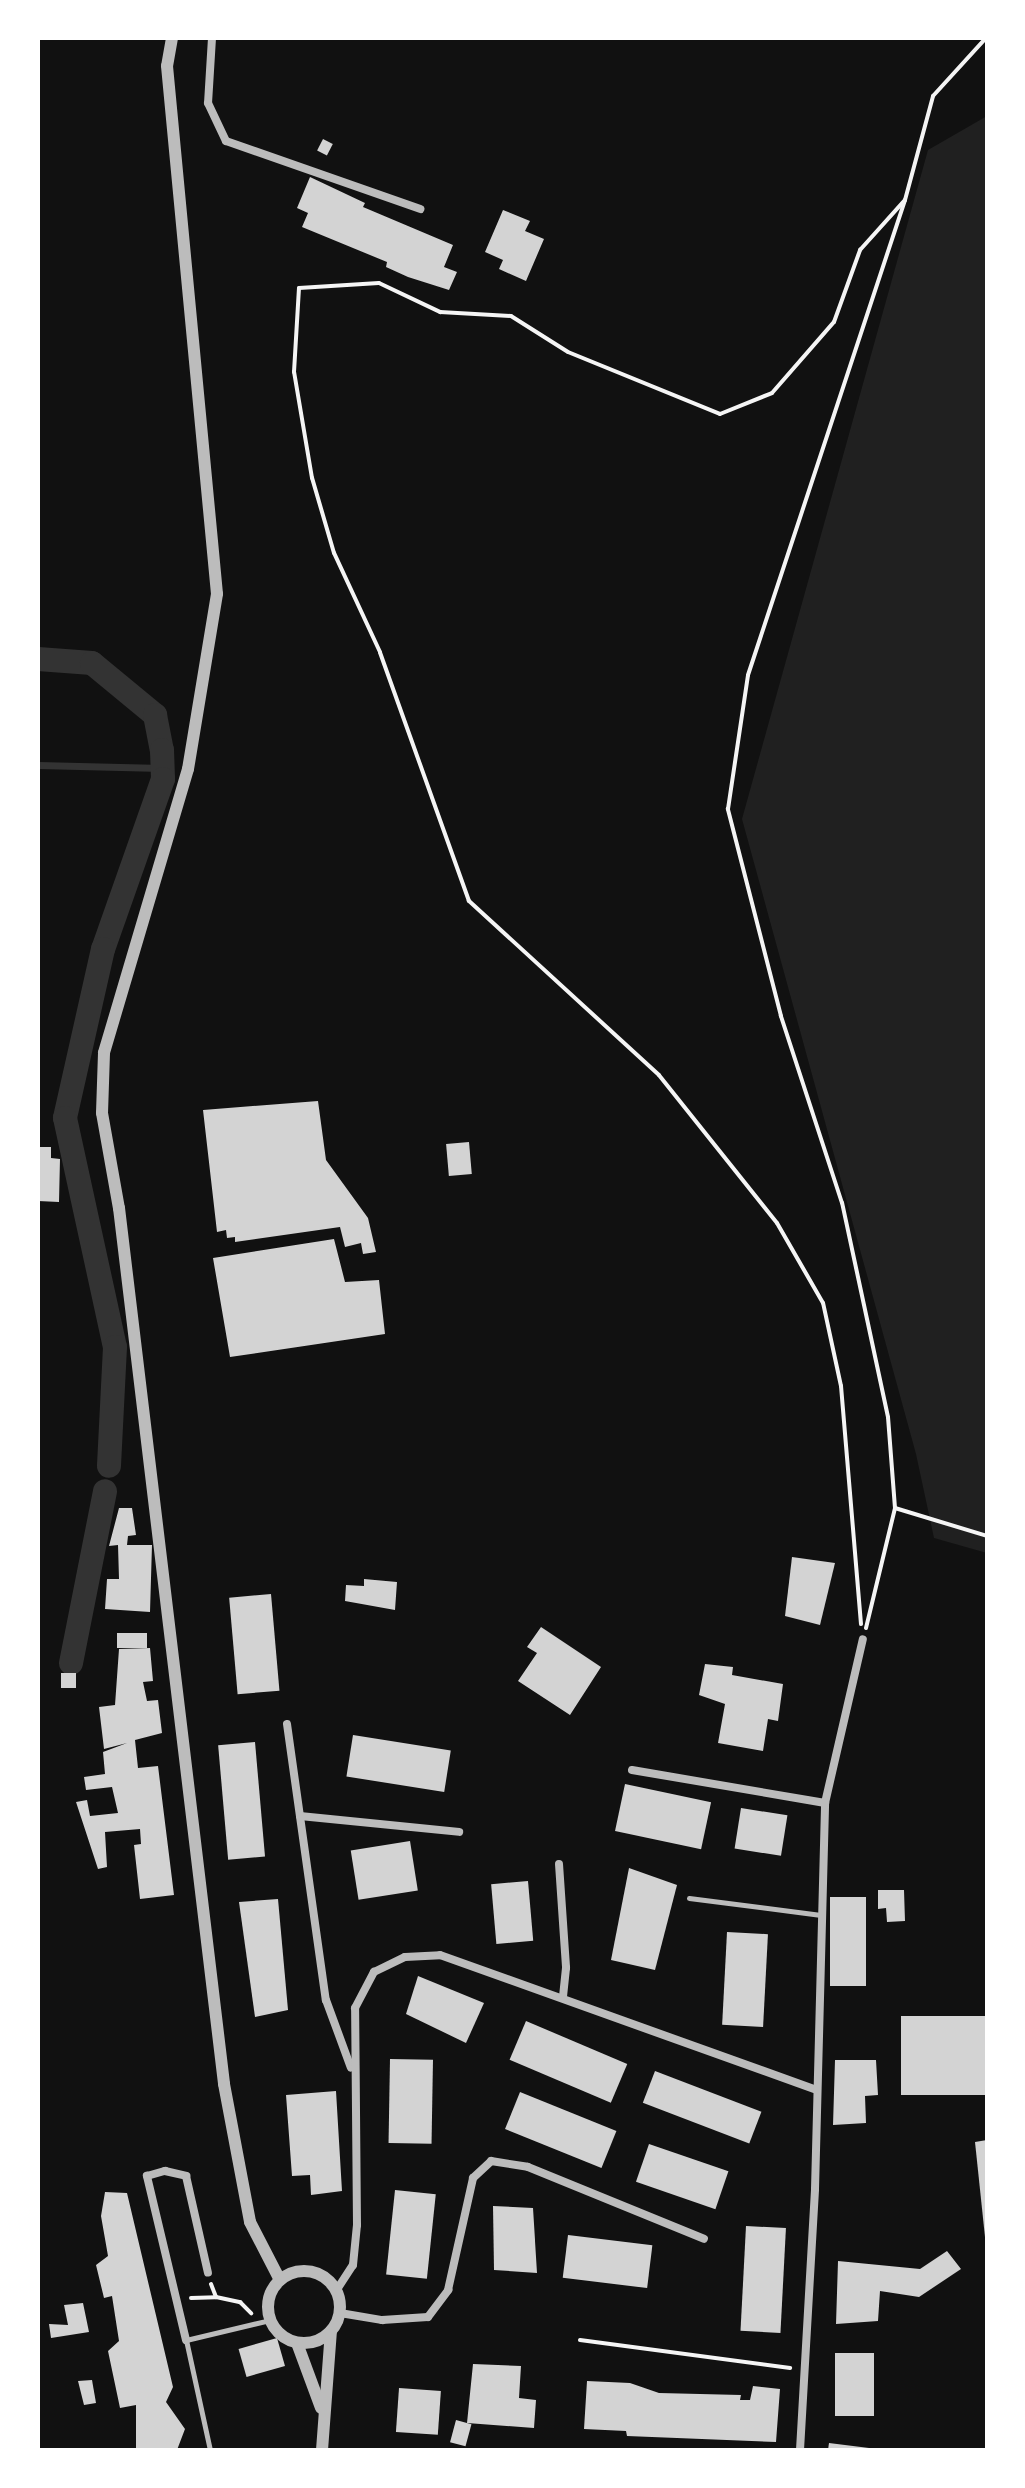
<!DOCTYPE html>
<html>
<head>
<meta charset="utf-8">
<style>
	body { margin:0 }
	#map { position:relative; width:1025px; height:2488px; overflow:hidden; background:#111; font-family:"Fira Sans Condensed",sans-serif }
	div>[style] { position:absolute }
	.green>* { inset:0; background:#202020 }
	.stream>* { height:7px; margin:-3.5px; padding:0 3.5px; transform-origin:3.5px; border-radius:3.5px; background:#333 }
	.canal>* { height:24px; margin:-12px; padding:0 12px; transform-origin:12px; border-radius:12px; background:#333 }
	.building>* { inset:0; background:#d3d3d3; transform-origin:0 0 }
	.path>* { height:4px; margin:-2px; padding:0 2px; transform-origin:2px; border-radius:2px; background:#f5f5f5 }
	.service>* { height:5px; margin:-2.5px; padding:0 2.5px; transform-origin:2.5px; border-radius:2.5px; background:#bcbcbc }
	.minor>* { height:8px; margin:-4px; padding:0 4px; transform-origin:4px; border-radius:4px; background:#bcbcbc }
	.tertiary>* { height:12px; margin:-6px; padding:0 6px; transform-origin:6px; border-radius:6px; background:#bcbcbc }
	.tertiary>.ring { margin:-6px; padding:0; box-sizing:content-box; background:none; border:12px solid #bcbcbc; border-radius:50% }
	span { translate:-50% -50%; white-space:nowrap; text-align:center; line-height:1.15; -webkit-text-stroke:8px #fff; paint-order:stroke }
	.frame { position:absolute; inset:0; border:40px solid #fff; pointer-events:none }
</style>
</head>
<body>
<div id="map">
	<div class="green">
		<div style="clip-path:polygon(987px 116px,987px 1553px,934px 1538px,916px 1454px,742px 819px,928px 150px)"></div>
	</div>
	<div class="stream">
		<div style="left:38px;top:765px;width:124px;rotate:1.4deg"></div>
	</div>
	<div class="canal">
		<div style="left:38px;top:659px;width:54px;rotate:4.2deg"></div>
		<div style="left:92px;top:663px;width:82px;rotate:39.5deg"></div>
		<div style="left:155px;top:715px;width:36px;rotate:79deg"></div>
		<div style="left:162px;top:750px;width:29px;rotate:88deg"></div>
		<div style="left:163px;top:779px;width:180px;rotate:109.4deg"></div>
		<div style="left:103px;top:949px;width:173px;rotate:102.7deg"></div>
		<div style="left:65px;top:1118px;width:234px;rotate:77.7deg"></div>
		<div style="left:115px;top:1347px;width:119px;rotate:92.9deg"></div>
		<div style="left:71px;top:1663px;width:175px;rotate:-78.8deg"></div>
	</div>
	<div class="building">
		<div style="left:323px;top:139px;width:11px;height:13px;rotate:27deg"></div>
		<div style="clip-path:polygon(310px 177px,365px 203px,363px 207px,453px 245px,444px 267px,457px 272px,449px 290px,408px 277px,386px 267px,387px 262px,302px 227px,308px 213px,297px 208px)"></div>
		<div style="clip-path:polygon(503px 210px,530px 221px,525px 231px,544px 239px,526px 281px,499px 269px,503px 260px,485px 252px)"></div>
		<div style="clip-path:polygon(318px 1101px,326px 1160px,368px 1218px,376px 1252px,363px 1254px,361px 1243px,345px 1247px,340px 1227px,235px 1242px,235px 1237px,227px 1238px,226px 1230px,217px 1232px,203px 1110px)"></div>
		<div style="left:469px;top:1142px;width:32px;height:23px;rotate:85deg"></div>
		<div style="clip-path:polygon(38px 1147px,51px 1147px,51px 1158px,60px 1159px,59px 1202px,38px 1201px)"></div>
		<div style="clip-path:polygon(334px 1239px,345px 1282px,379px 1280px,385px 1334px,230px 1357px,213px 1258px)"></div>
		<div style="clip-path:polygon(119px 1508px,132px 1508px,136px 1535px,128px 1536px,127px 1545px,152px 1545px,150px 1612px,105px 1609px,107px 1579px,119px 1579px,118px 1545px,109px 1546px)"></div>
		<div style="clip-path:polygon(792px 1557px,835px 1563px,820px 1625px,785px 1616px)"></div>
		<div style="clip-path:polygon(364px 1579px,397px 1582px,395px 1610px,345px 1601px,346px 1585px,364px 1586px)"></div>
		<div style="left:271px;top:1594px;width:97px;height:42px;rotate:85deg"></div>
		<div style="clip-path:polygon(541px 1627px,601px 1667px,570px 1715px,518px 1681px,537px 1653px,527px 1647px)"></div>
		<div style="left:117px;top:1633px;width:30px;height:15px"></div>
		<div style="clip-path:polygon(150px 1648px,153px 1681px,143px 1682px,147px 1701px,158px 1700px,162px 1733px,135px 1740px,138px 1768px,158px 1766px,174px 1895px,140px 1899px,134px 1845px,141px 1844px,140px 1829px,105px 1832px,107px 1867px,98px 1869px,76px 1802px,87px 1800px,90px 1816px,118px 1813px,112px 1787px,86px 1790px,84px 1777px,105px 1774px,103px 1752px,127px 1743px,104px 1749px,99px 1707px,115px 1705px,119px 1649px)"></div>
		<div style="clip-path:polygon(705px 1664px,733px 1667px,732px 1675px,783px 1684px,778px 1721px,768px 1719px,763px 1751px,718px 1743px,725px 1704px,699px 1695px)"></div>
		<div style="left:61px;top:1673px;width:15px;height:15px"></div>
		<div style="left:353px;top:1735px;width:99px;height:42px;rotate:9deg"></div>
		<div style="left:255px;top:1742px;width:115px;height:37px;rotate:85deg"></div>
		<div style="left:625px;top:1784px;width:88px;height:48px;rotate:12deg"></div>
		<div style="left:741px;top:1808px;width:47px;height:41px;rotate:9deg"></div>
		<div style="left:410px;top:1841px;width:50px;height:60px;rotate:81deg"></div>
		<div style="clip-path:polygon(629px 1868px,677px 1885px,655px 1970px,611px 1960px)"></div>
		<div style="left:528px;top:1881px;width:60px;height:37px;rotate:85deg"></div>
		<div style="clip-path:polygon(878px 1890px,904px 1890px,905px 1921px,887px 1922px,886px 1908px,878px 1909px)"></div>
		<div style="left:830px;top:1897px;width:36px;height:89px"></div>
		<div style="clip-path:polygon(278px 1899px,288px 2010px,255px 2017px,239px 1902px)"></div>
		<div style="left:727px;top:1932px;width:41px;height:93px;rotate:3deg"></div>
		<div style="clip-path:polygon(418px 1976px,484px 2003px,466px 2043px,406px 2014px)"></div>
		<div style="left:987px;top:2016px;width:79px;height:86px;rotate:90deg"></div>
		<div style="left:526px;top:2021px;width:110px;height:42px;rotate:23deg"></div>
		<div style="left:390px;top:2059px;width:43px;height:84px;rotate:1deg"></div>
		<div style="clip-path:polygon(835px 2060px,876px 2060px,878px 2095px,865px 2096px,866px 2123px,833px 2125px)"></div>
		<div style="left:655px;top:2071px;width:114px;height:34px;rotate:21deg"></div>
		<div style="clip-path:polygon(336px 2091px,342px 2191px,311px 2195px,310px 2175px,292px 2176px,286px 2095px)"></div>
		<div style="left:520px;top:2092px;width:104px;height:40px;rotate:22deg"></div>
		<div style="clip-path:polygon(987px 2140px,987px 2237px,985px 2237px,975px 2142px)"></div>
		<div style="left:649px;top:2144px;width:84px;height:40px;rotate:19deg"></div>
		<div style="left:395px;top:2190px;width:41px;height:85px;rotate:6deg"></div>
		<div style="clip-path:polygon(105px 2192px,127px 2193px,173px 2387px,166px 2402px,185px 2429px,177px 2450px,136px 2449px,136px 2405px,120px 2408px,108px 2351px,119px 2341px,112px 2296px,104px 2298px,96px 2265px,108px 2256px,101px 2216px)"></div>
		<div style="clip-path:polygon(493px 2206px,533px 2208px,537px 2273px,494px 2270px)"></div>
		<div style="left:746px;top:2226px;width:40px;height:105px;rotate:3deg"></div>
		<div style="left:568px;top:2235px;width:85px;height:43px;rotate:7deg"></div>
		<div style="clip-path:polygon(947px 2251px,961px 2269px,919px 2297px,880px 2291px,878px 2321px,836px 2324px,838px 2261px,920px 2269px)"></div>
		<div style="clip-path:polygon(83px 2303px,89px 2332px,51px 2338px,49px 2324px,68px 2325px,64px 2305px)"></div>
		<div style="left:277px;top:2338px;width:29px;height:40px;rotate:74deg"></div>
		<div style="left:835px;top:2353px;width:39px;height:63px"></div>
		<div style="clip-path:polygon(473px 2364px,521px 2366px,519px 2398px,536px 2400px,534px 2428px,467px 2423px)"></div>
		<div style="clip-path:polygon(92px 2380px,96px 2403px,84px 2405px,78px 2381px)"></div>
		<div style="clip-path:polygon(587px 2381px,630px 2383px,659px 2393px,741px 2395px,740px 2400px,750px 2400px,753px 2386px,780px 2389px,776px 2442px,627px 2436px,626px 2431px,584px 2429px)"></div>
		<div style="left:399px;top:2388px;width:42px;height:44px;rotate:4deg"></div>
		<div style="left:456px;top:2420px;width:16px;height:23px;rotate:15deg"></div>
		<div style="clip-path:polygon(829px 2443px,869px 2448px,869px 2450px,828px 2450px)"></div>
	</div>
	<div class="path">
		<div style="left:895px;top:1508px;width:96px;rotate:16.9deg"></div>
		<div style="left:861px;top:1624px;width:239px;rotate:-94.8deg"></div>
		<div style="left:841px;top:1386px;width:85px;rotate:-102.2deg"></div>
		<div style="left:823px;top:1303px;width:92px;rotate:-119.9deg"></div>
		<div style="left:777px;top:1223px;width:189px;rotate:-128.6deg"></div>
		<div style="left:659px;top:1075px;width:258px;rotate:-137.5deg"></div>
		<div style="left:469px;top:901px;width:264px;rotate:-109.7deg"></div>
		<div style="left:380px;top:652px;width:109px;rotate:-114.9deg"></div>
		<div style="left:334px;top:553px;width:78px;rotate:-106.3deg"></div>
		<div style="left:312px;top:478px;width:108px;rotate:-99.6deg"></div>
		<div style="left:294px;top:372px;width:84px;rotate:-86.6deg"></div>
		<div style="left:299px;top:288px;width:80px;rotate:-3.6deg"></div>
		<div style="left:379px;top:283px;width:68px;rotate:25.4deg"></div>
		<div style="left:440px;top:312px;width:71px;rotate:3.2deg"></div>
		<div style="left:511px;top:316px;width:67px;rotate:32.3deg"></div>
		<div style="left:568px;top:352px;width:164px;rotate:22.2deg"></div>
		<div style="left:720px;top:414px;width:56px;rotate:-22deg"></div>
		<div style="left:772px;top:393px;width:94px;rotate:-48.9deg"></div>
		<div style="left:834px;top:322px;width:77px;rotate:-70.1deg"></div>
		<div style="left:860px;top:250px;width:67px;rotate:-48deg"></div>
		<div style="left:866px;top:1628px;width:123px;rotate:-76.4deg"></div>
		<div style="left:895px;top:1508px;width:91px;rotate:-94.4deg"></div>
		<div style="left:888px;top:1417px;width:219px;rotate:-102.1deg"></div>
		<div style="left:842px;top:1203px;width:197px;rotate:-108.1deg"></div>
		<div style="left:781px;top:1016px;width:214px;rotate:-104.4deg"></div>
		<div style="left:728px;top:809px;width:135px;rotate:-81.5deg"></div>
		<div style="left:748px;top:675px;width:500px;rotate:-71.71deg"></div>
		<div style="left:905px;top:200px;width:108px;rotate:-74.9deg"></div>
		<div style="left:933px;top:96px;width:79px;rotate:-47.6deg"></div>
		<div style="left:211px;top:2284px;width:14px;rotate:69deg"></div>
		<div style="left:216px;top:2297px;width:25px;rotate:12deg"></div>
		<div style="left:240px;top:2302px;width:16px;rotate:45deg"></div>
		<div style="left:191px;top:2298px;width:25px;rotate:-2deg"></div>
		<div style="left:580px;top:2340px;width:212px;rotate:7.6deg"></div>
	</div>
	<div class="service">
		<div style="left:689px;top:1898px;width:133px;rotate:7.3deg"></div>
		<div style="left:210px;top:2450px;width:113px;rotate:-102.3deg"></div>
		<div style="left:186px;top:2340px;width:86px;rotate:-13.4deg"></div>
	</div>
	<div class="minor">
		<div style="left:212px;top:38px;width:65px;rotate:93.5deg"></div>
		<div style="left:208px;top:103px;width:42px;rotate:64.7deg"></div>
		<div style="left:226px;top:141px;width:206px;rotate:19.3deg"></div>
		<div style="left:287px;top:1724px;width:279px;rotate:82deg"></div>
		<div style="left:326px;top:2000px;width:72px;rotate:69.8deg"></div>
		<div style="left:632px;top:1770px;width:196px;rotate:9.7deg"></div>
		<div style="left:300px;top:1816px;width:160px;rotate:5.7deg"></div>
		<div style="left:559px;top:1864px;width:104px;rotate:86.1deg"></div>
		<div style="left:566px;top:1968px;width:30px;rotate:96deg"></div>
		<div style="left:336px;top:2291px;width:31px;rotate:-57deg"></div>
		<div style="left:353px;top:2265px;width:40px;rotate:-84.3deg"></div>
		<div style="left:357px;top:2225px;width:217px;rotate:-90.5deg"></div>
		<div style="left:355px;top:2008px;width:41px;rotate:-62.2deg"></div>
		<div style="left:374px;top:1972px;width:34px;rotate:-26deg"></div>
		<div style="left:405px;top:1957px;width:35px;rotate:-3deg"></div>
		<div style="left:440px;top:1955px;width:398px;rotate:19.7deg"></div>
		<div style="left:340px;top:2313px;width:43px;rotate:9.5deg"></div>
		<div style="left:382px;top:2320px;width:46px;rotate:-3.7deg"></div>
		<div style="left:428px;top:2317px;width:34px;rotate:-53deg"></div>
		<div style="left:448px;top:2290px;width:115px;rotate:-77.4deg"></div>
		<div style="left:473px;top:2178px;width:25px;rotate:-43deg"></div>
		<div style="left:491px;top:2161px;width:37px;rotate:9deg"></div>
		<div style="left:528px;top:2167px;width:190px;rotate:22.2deg"></div>
		<div style="left:186px;top:2340px;width:169px;rotate:-103.4deg"></div>
		<div style="left:147px;top:2176px;width:19px;rotate:-16deg"></div>
		<div style="left:165px;top:2171px;width:22px;rotate:13deg"></div>
		<div style="left:186px;top:2176px;width:99px;rotate:77.2deg"></div>
		<div style="left:800px;top:2450px;width:261px;rotate:-86.7deg"></div>
		<div style="left:815px;top:2189px;width:386px;rotate:-88.5deg"></div>
		<div style="left:825px;top:1803px;width:168px;rotate:-77deg"></div>
	</div>
	<div class="tertiary">
		<div style="left:172px;top:38px;width:28px;rotate:100deg"></div>
		<div style="left:167px;top:66px;width:530px;rotate:84.59deg"></div>
		<div style="left:217px;top:594px;width:177px;rotate:99.4deg"></div>
		<div style="left:188px;top:769px;width:296px;rotate:106.5deg"></div>
		<div style="left:104px;top:1053px;width:60px;rotate:91.9deg"></div>
		<div style="left:102px;top:1113px;width:97px;rotate:79.9deg"></div>
		<div style="left:119px;top:1208px;width:882px;rotate:83.16deg"></div>
		<div style="left:224px;top:2084px;width:140px;rotate:79.3deg"></div>
		<div style="left:250px;top:2222px;width:65px;rotate:62.7deg"></div>
		<div class="ring" style="left:268px;top:2271px;width:60px;height:60px"></div>
		<div style="left:297px;top:2343px;width:69px;rotate:69.7deg"></div>
		<div style="left:322px;top:2450px;width:119px;rotate:-85.7deg"></div>
	</div>
	<div class="frame"></div>
</div>
</body>
</html>
